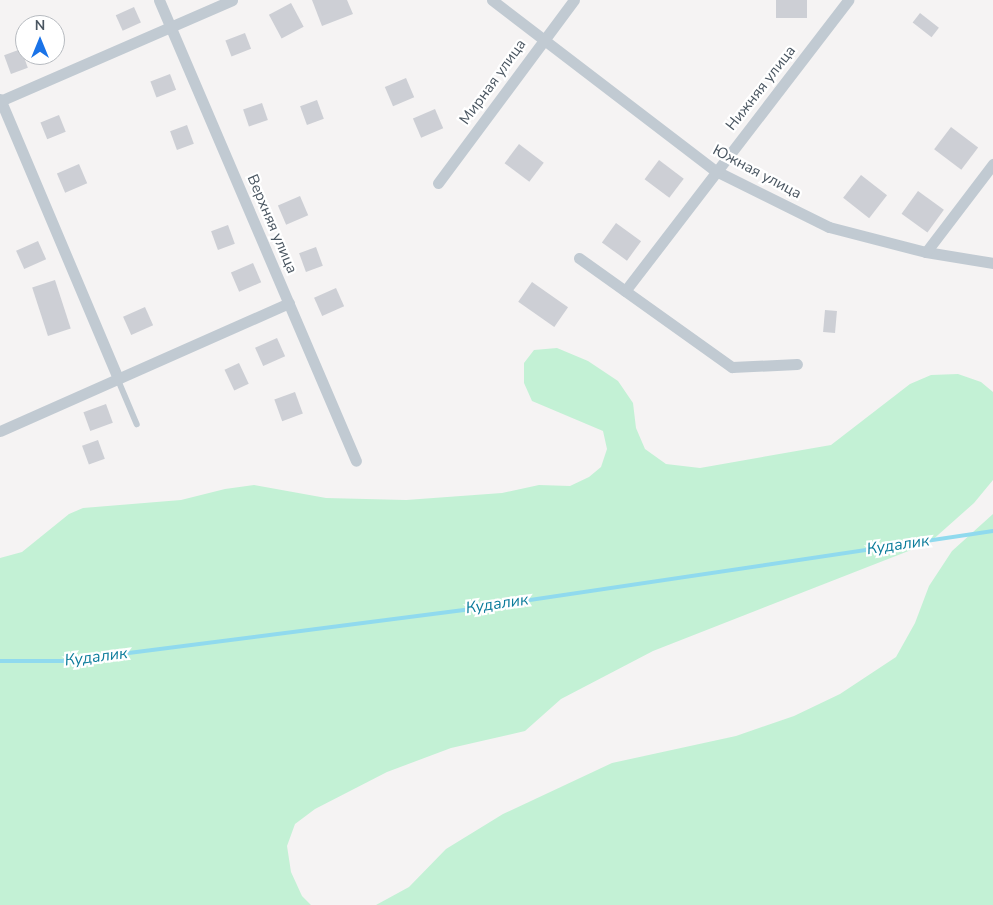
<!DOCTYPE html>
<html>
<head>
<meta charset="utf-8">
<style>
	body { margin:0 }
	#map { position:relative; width:993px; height:905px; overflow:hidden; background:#f5f3f3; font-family:"Nunito Sans",sans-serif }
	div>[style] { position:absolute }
	.green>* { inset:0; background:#c3f1d5 }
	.stream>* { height:4px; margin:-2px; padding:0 2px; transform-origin:2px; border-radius:2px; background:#90daee }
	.building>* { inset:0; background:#cdcfd5; transform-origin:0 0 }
	.lane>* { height:5.5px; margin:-2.75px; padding:0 2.75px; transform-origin:2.75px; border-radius:2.75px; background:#c1cad2 }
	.street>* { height:11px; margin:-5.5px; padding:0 5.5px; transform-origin:5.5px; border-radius:5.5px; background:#c1cad2 }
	span { translate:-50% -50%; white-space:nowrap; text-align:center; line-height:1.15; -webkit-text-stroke:4.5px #fff; paint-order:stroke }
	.street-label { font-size:15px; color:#4a5661 }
	.water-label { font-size:16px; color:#0c7c9b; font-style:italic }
	.north { position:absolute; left:15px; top:15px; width:50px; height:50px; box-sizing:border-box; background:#fff; border:1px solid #b7bbc0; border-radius:50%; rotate:0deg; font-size:14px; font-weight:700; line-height:20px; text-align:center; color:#4a5661 }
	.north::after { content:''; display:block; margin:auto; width:18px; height:22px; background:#1a73e8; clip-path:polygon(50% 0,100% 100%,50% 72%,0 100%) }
</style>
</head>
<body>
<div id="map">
	<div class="green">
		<div style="clip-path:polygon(557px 348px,588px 361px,618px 381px,633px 403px,636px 428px,645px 449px,666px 464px,700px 468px,831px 445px,910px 384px,931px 375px,958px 374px,981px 382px,993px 392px,993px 480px,974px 503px,929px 543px,653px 651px,561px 699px,525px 731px,451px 748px,387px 772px,315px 809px,295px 824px,287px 846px,291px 872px,302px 896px,311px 905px,0 905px,0 558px,22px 552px,69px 514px,83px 508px,181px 500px,225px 489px,254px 485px,326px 498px,406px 500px,502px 493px,539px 485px,570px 486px,589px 477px,601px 467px,607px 449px,603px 431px,532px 401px,524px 383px,524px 363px,534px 350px)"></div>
		<div style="clip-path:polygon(993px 514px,993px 905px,376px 905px,409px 887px,446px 849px,503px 814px,612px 763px,736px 736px,794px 716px,840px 694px,896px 657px,915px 623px,929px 586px,952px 551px)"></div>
	</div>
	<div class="stream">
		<div style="left:0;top:661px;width:66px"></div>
		<div style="left:66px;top:661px;width:407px;rotate:-7.3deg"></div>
		<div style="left:470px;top:609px;width:529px;rotate:-8.48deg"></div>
	</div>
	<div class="building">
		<div style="clip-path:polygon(312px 0,347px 0,353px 14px,322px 26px)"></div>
		<div style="left:776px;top:0;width:31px;height:18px"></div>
		<div style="left:291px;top:3px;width:27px;height:25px;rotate:62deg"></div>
		<div style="left:134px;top:7px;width:17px;height:20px;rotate:66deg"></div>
		<div style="left:920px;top:13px;width:24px;height:12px;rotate:38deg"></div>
		<div style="left:245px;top:33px;width:17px;height:21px;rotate:69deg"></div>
		<div style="left:21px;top:49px;width:20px;height:18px;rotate:70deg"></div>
		<div style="left:170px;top:74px;width:17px;height:21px;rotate:69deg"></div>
		<div style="left:406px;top:78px;width:21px;height:23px;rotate:67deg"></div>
		<div style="left:317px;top:100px;width:20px;height:18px;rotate:70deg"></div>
		<div style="left:262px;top:103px;width:18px;height:20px;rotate:71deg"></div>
		<div style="left:435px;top:109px;width:21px;height:24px;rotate:67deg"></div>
		<div style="left:59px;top:115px;width:18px;height:20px;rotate:68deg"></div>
		<div style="left:187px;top:125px;width:20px;height:18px;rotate:70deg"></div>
		<div style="left:951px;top:127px;width:34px;height:28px;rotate:37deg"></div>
		<div style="left:519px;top:144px;width:31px;height:24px;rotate:37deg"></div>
		<div style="left:659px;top:160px;width:31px;height:24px;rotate:37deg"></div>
		<div style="left:79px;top:164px;width:21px;height:24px;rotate:67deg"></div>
		<div style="left:861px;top:175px;width:33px;height:29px;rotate:38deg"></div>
		<div style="left:918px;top:191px;width:32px;height:28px;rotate:36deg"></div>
		<div style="left:300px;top:196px;width:21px;height:24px;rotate:67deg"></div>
		<div style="left:616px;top:223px;width:31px;height:24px;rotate:36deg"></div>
		<div style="left:228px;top:225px;width:20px;height:18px;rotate:70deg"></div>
		<div style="left:38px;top:241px;width:20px;height:24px;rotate:66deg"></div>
		<div style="left:316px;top:247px;width:20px;height:18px;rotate:70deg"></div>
		<div style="left:253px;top:263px;width:21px;height:24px;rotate:67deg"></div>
		<div style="left:55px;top:280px;width:51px;height:24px;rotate:72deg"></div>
		<div style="left:532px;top:282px;width:44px;height:24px;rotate:35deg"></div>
		<div style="left:336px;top:288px;width:20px;height:24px;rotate:66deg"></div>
		<div style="left:145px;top:307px;width:20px;height:24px;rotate:66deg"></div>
		<div style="left:825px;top:310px;width:12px;height:22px;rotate:5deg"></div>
		<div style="left:277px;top:338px;width:20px;height:24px;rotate:66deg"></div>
		<div style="left:239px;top:363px;width:23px;height:16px;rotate:65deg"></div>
		<div style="left:295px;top:392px;width:23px;height:22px;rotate:70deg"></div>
		<div style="left:106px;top:404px;width:20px;height:24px;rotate:70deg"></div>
		<div style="left:98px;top:440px;width:20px;height:17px;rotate:70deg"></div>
	</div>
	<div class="lane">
		<div style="left:118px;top:379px;width:49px;rotate:67.1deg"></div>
	</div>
	<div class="street">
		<div style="left:159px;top:0;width:501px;rotate:66.86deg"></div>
		<div style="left:492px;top:0;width:282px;rotate:37.4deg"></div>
		<div style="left:716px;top:171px;width:126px;rotate:26.4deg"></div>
		<div style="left:829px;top:227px;width:100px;rotate:14.5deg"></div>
		<div style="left:926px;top:252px;width:68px;rotate:9.3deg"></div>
		<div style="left:0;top:99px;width:304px;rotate:67.1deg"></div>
		<div style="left:0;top:101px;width:253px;rotate:-23.5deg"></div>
		<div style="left:438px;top:183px;width:228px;rotate:-53.4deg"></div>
		<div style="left:926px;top:252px;width:111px;rotate:-52.7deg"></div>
		<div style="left:579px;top:258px;width:188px;rotate:35.5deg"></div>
		<div style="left:732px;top:367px;width:65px;rotate:-2.6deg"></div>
		<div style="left:625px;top:291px;width:367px;rotate:-52.5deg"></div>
		<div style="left:0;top:431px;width:316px;rotate:-23.9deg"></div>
	</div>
	<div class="street-label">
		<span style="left:493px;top:82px;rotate:-54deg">Мирная улица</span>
		<span style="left:761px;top:88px;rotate:-52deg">Нижняя улица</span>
		<span style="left:757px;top:172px;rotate:28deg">Южная улица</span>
		<span style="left:272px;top:224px;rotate:67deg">Верхняя улица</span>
	</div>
	<div class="water-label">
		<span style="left:898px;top:545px;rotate:-8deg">Кудалик</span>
		<span style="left:497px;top:604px;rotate:-8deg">Кудалик</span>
		<span style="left:96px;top:657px;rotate:-7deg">Кудалик</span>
	</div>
	<div class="north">N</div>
</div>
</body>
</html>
